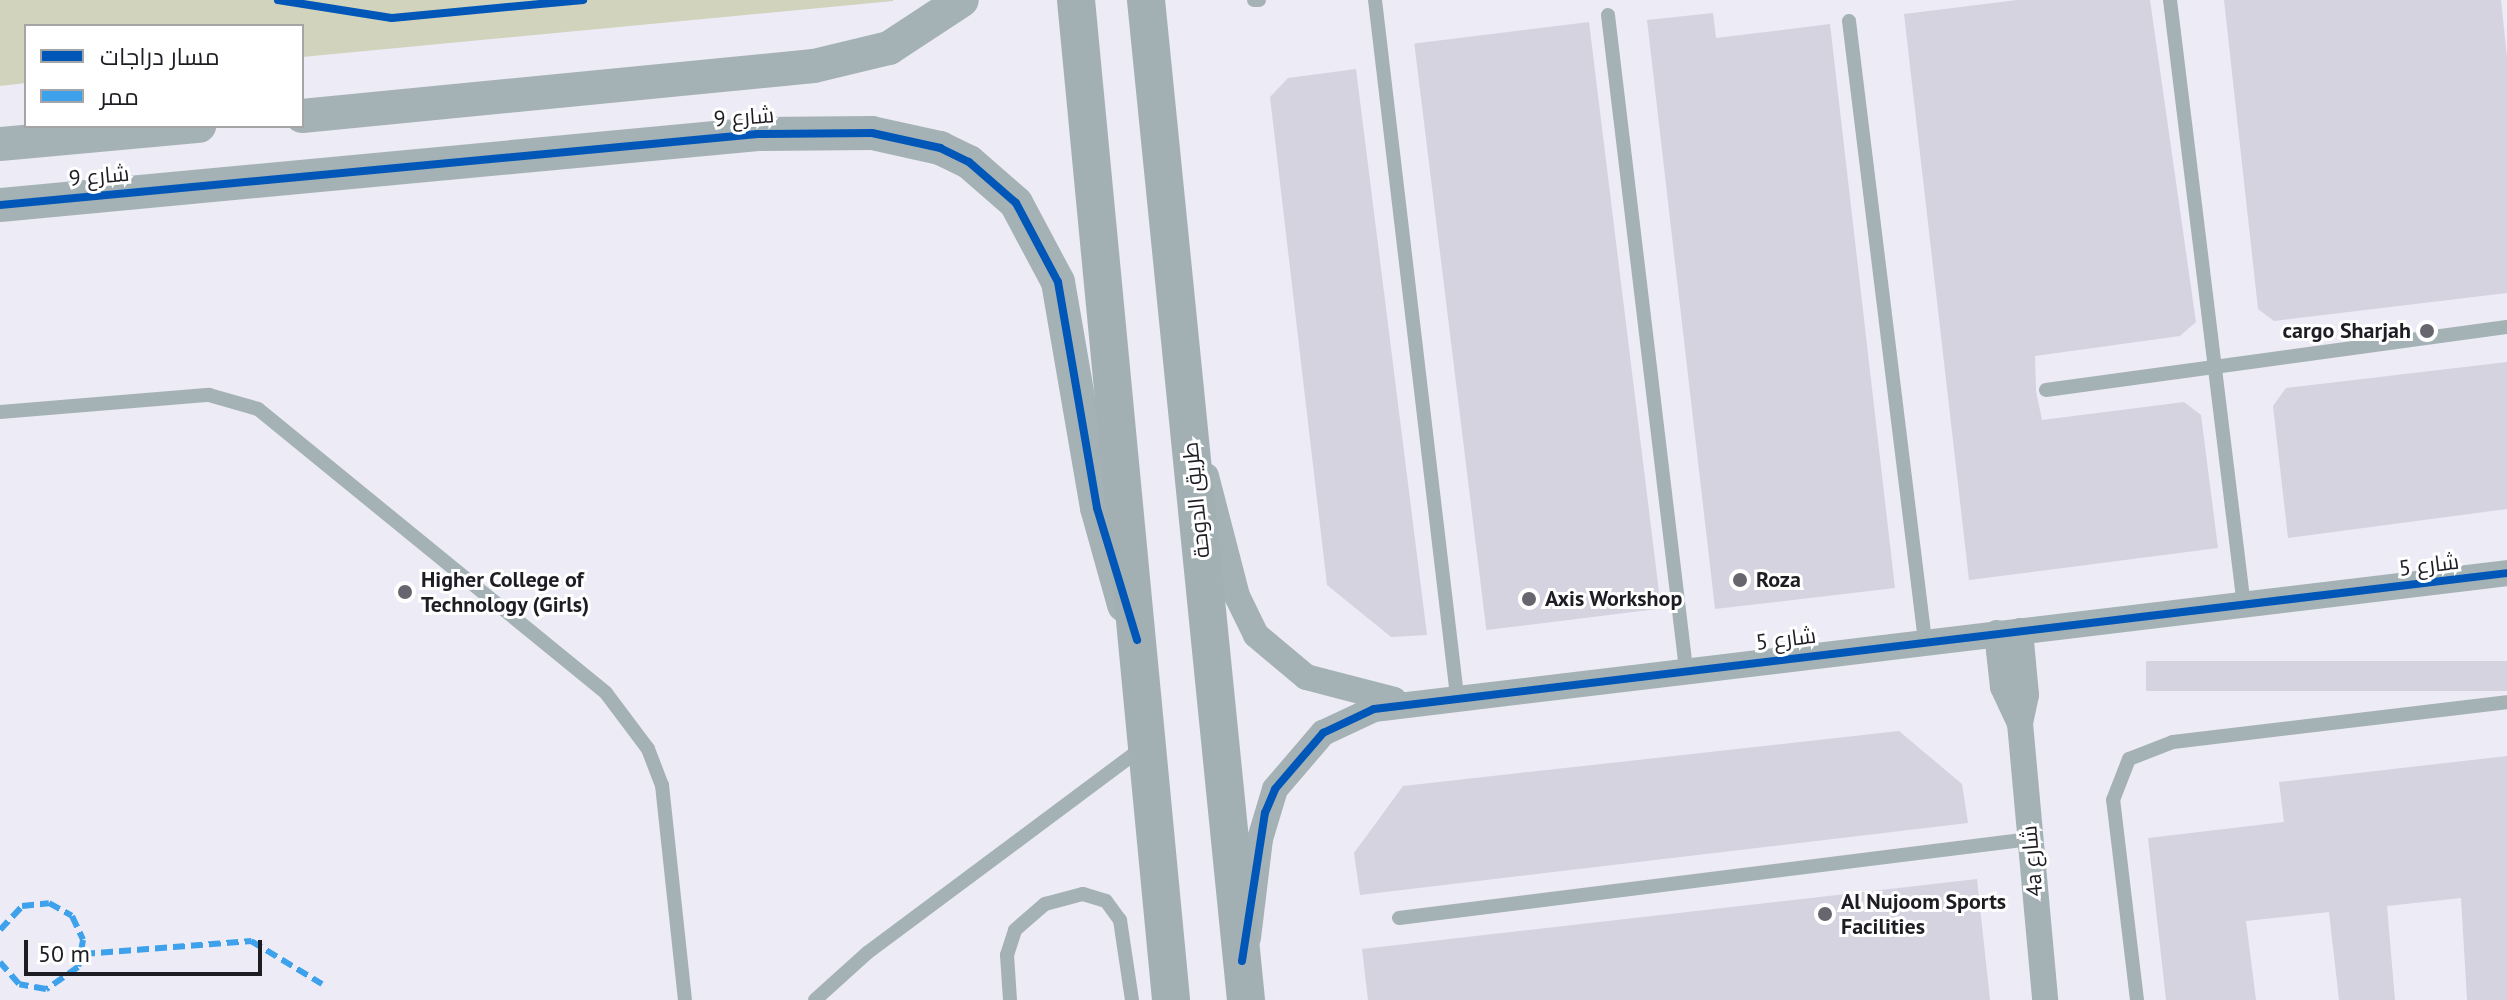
<!DOCTYPE html>
<html>
<head>
<meta charset="utf-8">
<style>
	body { margin:0 }
	#map { position:relative; width:2507px; height:1000px; overflow:hidden; background:#edebf5; font-family:"PT Sans",Cairo,sans-serif }
	div>[style] { position:absolute }
	.green>* { inset:0; background:#d1d3bd }
	.building>* { inset:0; background:#d6d3e0; transform-origin:0 0 }
	.service>* { height:14px; margin:-7px; padding:0 7px; transform-origin:7px; border-radius:7px; background:#a5b2b5 }
	.minor>* { height:26px; margin:-13px; padding:0 13px; transform-origin:13px; border-radius:13px; background:#a5b2b5 }
	.tertiary>* { height:34px; margin:-17px; padding:0 17px; transform-origin:17px; border-radius:17px; background:#a5b2b5 }
	.secondary>* { height:38px; margin:-19px; padding:0 19px; transform-origin:19px; border-radius:19px; background:#a2b0b4 }
	.quiet>* { height:6px; margin-top:-3px; transform-origin:0; background:repeating-linear-gradient(90deg,#3da2eb 0 12px,transparent 0 18px) }
	.cycleway>* { height:8px; margin:-4px; padding:0 4px; transform-origin:4px; border-radius:4px; background:#0057b8 }
	.dots>* { width:22px; height:22px; translate:-50% -50%; box-sizing:border-box; border:4px solid #fff; border-radius:50% }
	span { translate:-50% -50%; white-space:nowrap; text-align:center; line-height:1.15; -webkit-text-stroke:6px #fff; paint-order:stroke }
	.street-label { font-size:22px; color:#1f1d24 }
	.poi-label { font-size:22px; color:#1f1d24; font-weight:700 }
	.right { translate:-100% -50%; text-align:right }
	.left { translate:0 -50%; text-align:left }
	.legend { position:absolute; left:24px; top:24px; width:280px; height:104px; box-sizing:border-box; background:#fff; border:2px solid #a5a5a7; margin:0; padding:10px 14px; list-style:none; font-size:24px; color:#1f1d24 }
	.legend li { display:flex; align-items:center; gap:16px; height:40px }
	.legend b { width:40px; border:2px solid #a5a5a7 }
	.scale { position:absolute; left:24px; top:940px; width:238px; height:36px; box-sizing:border-box; border:4px solid #1f1d24; border-top:0; padding-left:10px; font-size:24px; line-height:28px; white-space:nowrap; color:#1f1d24; -webkit-text-stroke:6px #fff; paint-order:stroke }
</style>
</head>
<body>
<div id="map">
	<div class="green">
		<div style="clip-path:polygon(0 0,893px 0,893px 1px,302px 57px,302px 26px,26px 26px,26px 83px,0 86px)"></div>
	</div>
	<div class="building">
		<div style="clip-path:polygon(2017px 0,2150px 0,2196px 322px,2180px 336px,2035px 356px,2036px 391px,2042px 420px,2184px 402px,2201px 415px,2218px 548px,1969px 580px,1904px 14px)"></div>
		<div style="clip-path:polygon(2224px 0,2501px 0,2507px 57px,2507px 293px,2274px 321px,2258px 309px)"></div>
		<div style="clip-path:polygon(1713px 13px,1716px 38px,1830px 24px,1895px 588px,1715px 609px,1647px 20px)"></div>
		<div style="left:1589px;top:22px;width:591px;height:176px;rotate:83deg"></div>
		<div style="clip-path:polygon(1356px 69px,1427px 635px,1391px 637px,1327px 585px,1270px 97px,1288px 78px)"></div>
		<div style="clip-path:polygon(2507px 362px,2507px 509px,2288px 538px,2273px 406px,2286px 388px)"></div>
		<div style="left:2507px;top:661px;width:30px;height:361px;rotate:90deg"></div>
		<div style="clip-path:polygon(1899px 731px,1962px 784px,1968px 823px,1360px 895px,1354px 853px,1403px 786px)"></div>
		<div style="clip-path:polygon(2507px 756px,2507px 1000px,2467px 1000px,2461px 898px,2387px 906px,2395px 1000px,2339px 1000px,2329px 912px,2246px 921px,2256px 1000px,2166px 1000px,2148px 838px,2284px 822px,2279px 782px)"></div>
		<div style="clip-path:polygon(1977px 879px,1990px 1000px,1368px 1000px,1362px 949px)"></div>
	</div>
	<div class="service">
		<div style="left:1254px;top:0;width:5px"></div>
		<div style="left:1375px;top:0;width:701px;rotate:83.28deg"></div>
		<div style="left:2170px;top:0;width:611px;rotate:83.04deg"></div>
		<div style="left:1608px;top:15px;width:659px;rotate:83.2deg"></div>
		<div style="left:1849px;top:21px;width:625px;rotate:83.01deg"></div>
		<div style="left:2046px;top:390px;width:465px;rotate:-7.8deg"></div>
		<div style="left:0;top:412px;width:210px;rotate:-4.7deg"></div>
		<div style="left:209px;top:395px;width:51px;rotate:15.9deg"></div>
		<div style="left:258px;top:409px;width:449px;rotate:39.2deg"></div>
		<div style="left:606px;top:693px;width:70px;rotate:53.1deg"></div>
		<div style="left:648px;top:749px;width:39px;rotate:69deg"></div>
		<div style="left:662px;top:785px;width:216px;rotate:83.9deg"></div>
		<div style="left:1399px;top:918px;width:636px;rotate:-7.14deg"></div>
		<div style="left:815px;top:1000px;width:70px;rotate:-42.1deg"></div>
		<div style="left:867px;top:953px;width:344px;rotate:-36.7deg"></div>
		<div style="left:1010px;top:1000px;width:45px;rotate:-93.8deg"></div>
		<div style="left:1007px;top:955px;width:26px;rotate:-72deg"></div>
		<div style="left:1015px;top:930px;width:40px;rotate:-41deg"></div>
		<div style="left:1045px;top:904px;width:39px;rotate:-15deg"></div>
		<div style="left:1083px;top:894px;width:24px;rotate:17deg"></div>
		<div style="left:1106px;top:901px;width:24px;rotate:54deg"></div>
		<div style="left:1120px;top:920px;width:81px;rotate:81.5deg"></div>
		<div style="left:2137px;top:1000px;width:201px;rotate:-96.8deg"></div>
		<div style="left:2113px;top:800px;width:44px;rotate:-68.7deg"></div>
		<div style="left:2129px;top:759px;width:47px;rotate:-21.1deg"></div>
		<div style="left:2173px;top:742px;width:336px;rotate:-6.8deg"></div>
	</div>
	<div class="minor">
		<div style="left:1206px;top:476px;width:124px;rotate:75.5deg"></div>
		<div style="left:1237px;top:596px;width:43px;rotate:64deg"></div>
		<div style="left:1256px;top:635px;width:65px;rotate:40deg"></div>
		<div style="left:1306px;top:677px;width:91px;rotate:14.6deg"></div>
		<div style="left:2020px;top:631px;width:64px;rotate:84.6deg"></div>
		<div style="left:2026px;top:695px;width:29px;rotate:102deg"></div>
		<div style="left:2020px;top:723px;width:278px;rotate:84.8deg"></div>
		<div style="left:1997px;top:633px;width:54px;rotate:83.7deg"></div>
		<div style="left:2003px;top:687px;width:40px;rotate:65deg"></div>
		<div style="left:1248px;top:938px;width:100px;rotate:-83.1deg"></div>
		<div style="left:1260px;top:839px;width:52px;rotate:-73.3deg"></div>
		<div style="left:1275px;top:789px;width:74px;rotate:-49.4deg"></div>
		<div style="left:1323px;top:733px;width:56px;rotate:-25.2deg"></div>
		<div style="left:1374px;top:709px;width:1141px;rotate:-6.84deg"></div>
	</div>
	<div class="tertiary">
		<div style="left:302px;top:116px;width:514px;rotate:-5.58deg"></div>
		<div style="left:814px;top:66px;width:77px;rotate:-13.5deg"></div>
		<div style="left:889px;top:48px;width:87px;rotate:-33.3deg"></div>
		<div style="left:0;top:144px;width:200px;rotate:-5.2deg"></div>
		<div style="left:0;top:205px;width:761px;rotate:-5.35deg"></div>
		<div style="left:758px;top:134px;width:114px;rotate:-0.5deg"></div>
		<div style="left:872px;top:133px;width:70px;rotate:12.4deg"></div>
		<div style="left:940px;top:148px;width:32px;rotate:26deg"></div>
		<div style="left:969px;top:162px;width:62px;rotate:41.1deg"></div>
		<div style="left:1016px;top:203px;width:89px;rotate:62deg"></div>
		<div style="left:1058px;top:282px;width:229px;rotate:80.2deg"></div>
		<div style="left:1097px;top:508px;width:101px;rotate:74.4deg"></div>
	</div>
	<div class="secondary">
		<div style="left:1076px;top:0;width:1005px;rotate:84.57deg"></div>
		<div style="left:1146px;top:0;width:1005px;rotate:84.29deg"></div>
	</div>
	<div class="quiet">
		<div style="left:0;top:930px;width:33px;rotate:-47deg"></div>
		<div style="left:22px;top:906px;width:27px;rotate:-6deg"></div>
		<div style="left:49px;top:903px;width:26px;rotate:29deg"></div>
		<div style="left:72px;top:916px;width:26px;rotate:65deg"></div>
		<div style="left:83px;top:940px;width:27px;rotate:100deg"></div>
		<div style="left:78px;top:967px;width:39px;rotate:145deg"></div>
		<div style="left:46px;top:989px;width:27px;rotate:-170deg"></div>
		<div style="left:19px;top:984px;width:29px;rotate:-131deg"></div>
		<div style="left:83px;top:954px;width:169px;rotate:-4.4deg"></div>
		<div style="left:251px;top:941px;width:83px;rotate:31.2deg"></div>
	</div>
	<div class="cycleway">
		<div style="left:278px;top:0;width:115px;rotate:9deg"></div>
		<div style="left:392px;top:18px;width:192px;rotate:-5.4deg"></div>
		<div style="left:0;top:205px;width:761px;rotate:-5.35deg"></div>
		<div style="left:758px;top:134px;width:114px;rotate:-0.5deg"></div>
		<div style="left:872px;top:133px;width:70px;rotate:12.4deg"></div>
		<div style="left:940px;top:148px;width:32px;rotate:26deg"></div>
		<div style="left:969px;top:162px;width:62px;rotate:41.1deg"></div>
		<div style="left:1016px;top:203px;width:89px;rotate:62deg"></div>
		<div style="left:1058px;top:282px;width:229px;rotate:80.2deg"></div>
		<div style="left:1097px;top:508px;width:138px;rotate:73.1deg"></div>
		<div style="left:1242px;top:961px;width:150px;rotate:-81.2deg"></div>
		<div style="left:1265px;top:813px;width:26px;rotate:-67deg"></div>
		<div style="left:1275px;top:789px;width:74px;rotate:-49.4deg"></div>
		<div style="left:1323px;top:733px;width:56px;rotate:-25.2deg"></div>
		<div style="left:1374px;top:709px;width:1141px;rotate:-6.84deg"></div>
	</div>
	<div class="dots">
		<div style="left:2427px;top:331px;background:#67656d"></div>
		<div style="left:1740px;top:580px;background:#67656d"></div>
		<div style="left:405px;top:592px;background:#67656d"></div>
		<div style="left:1529px;top:599px;background:#67656d"></div>
		<div style="left:1825px;top:914px;background:#67656d"></div>
	</div>
	<div class="street-label">
		<span style="left:744px;top:117px;rotate:-4deg">شارع 9</span>
		<span style="left:99px;top:176px;rotate:-5deg">شارع 9</span>
		<span style="left:1196px;top:500px;rotate:-96deg">طريق الدوحة</span>
		<span style="left:2429px;top:565px;rotate:-7deg">شارع 5</span>
		<span style="left:1786px;top:639px;rotate:-7deg">شارع 5</span>
		<span style="left:2032px;top:861px;rotate:-95deg">4a شارع</span>
	</div>
	<div class="poi-label">
		<span class="right" style="left:2411px;top:331px">cargo Sharjah</span>
		<span class="left" style="left:421px;top:592px">Higher College of<br>Technology (Girls)</span>
		<span class="left" style="left:1756px;top:580px">Roza</span>
		<span class="left" style="left:1545px;top:599px">Axis Workshop</span>
		<span class="left" style="left:1841px;top:914px">Al Nujoom Sports<br>Facilities</span>
	</div>
	<ul class="legend">
	<li><b style="height:10px;background:#0057b8"></b>مسار دراجات</li>
	<li><b style="height:10px;background:#3da2eb"></b>ممر</li>
	</ul>
	<div class="scale">50 m</div>
</div>
</body>
</html>
